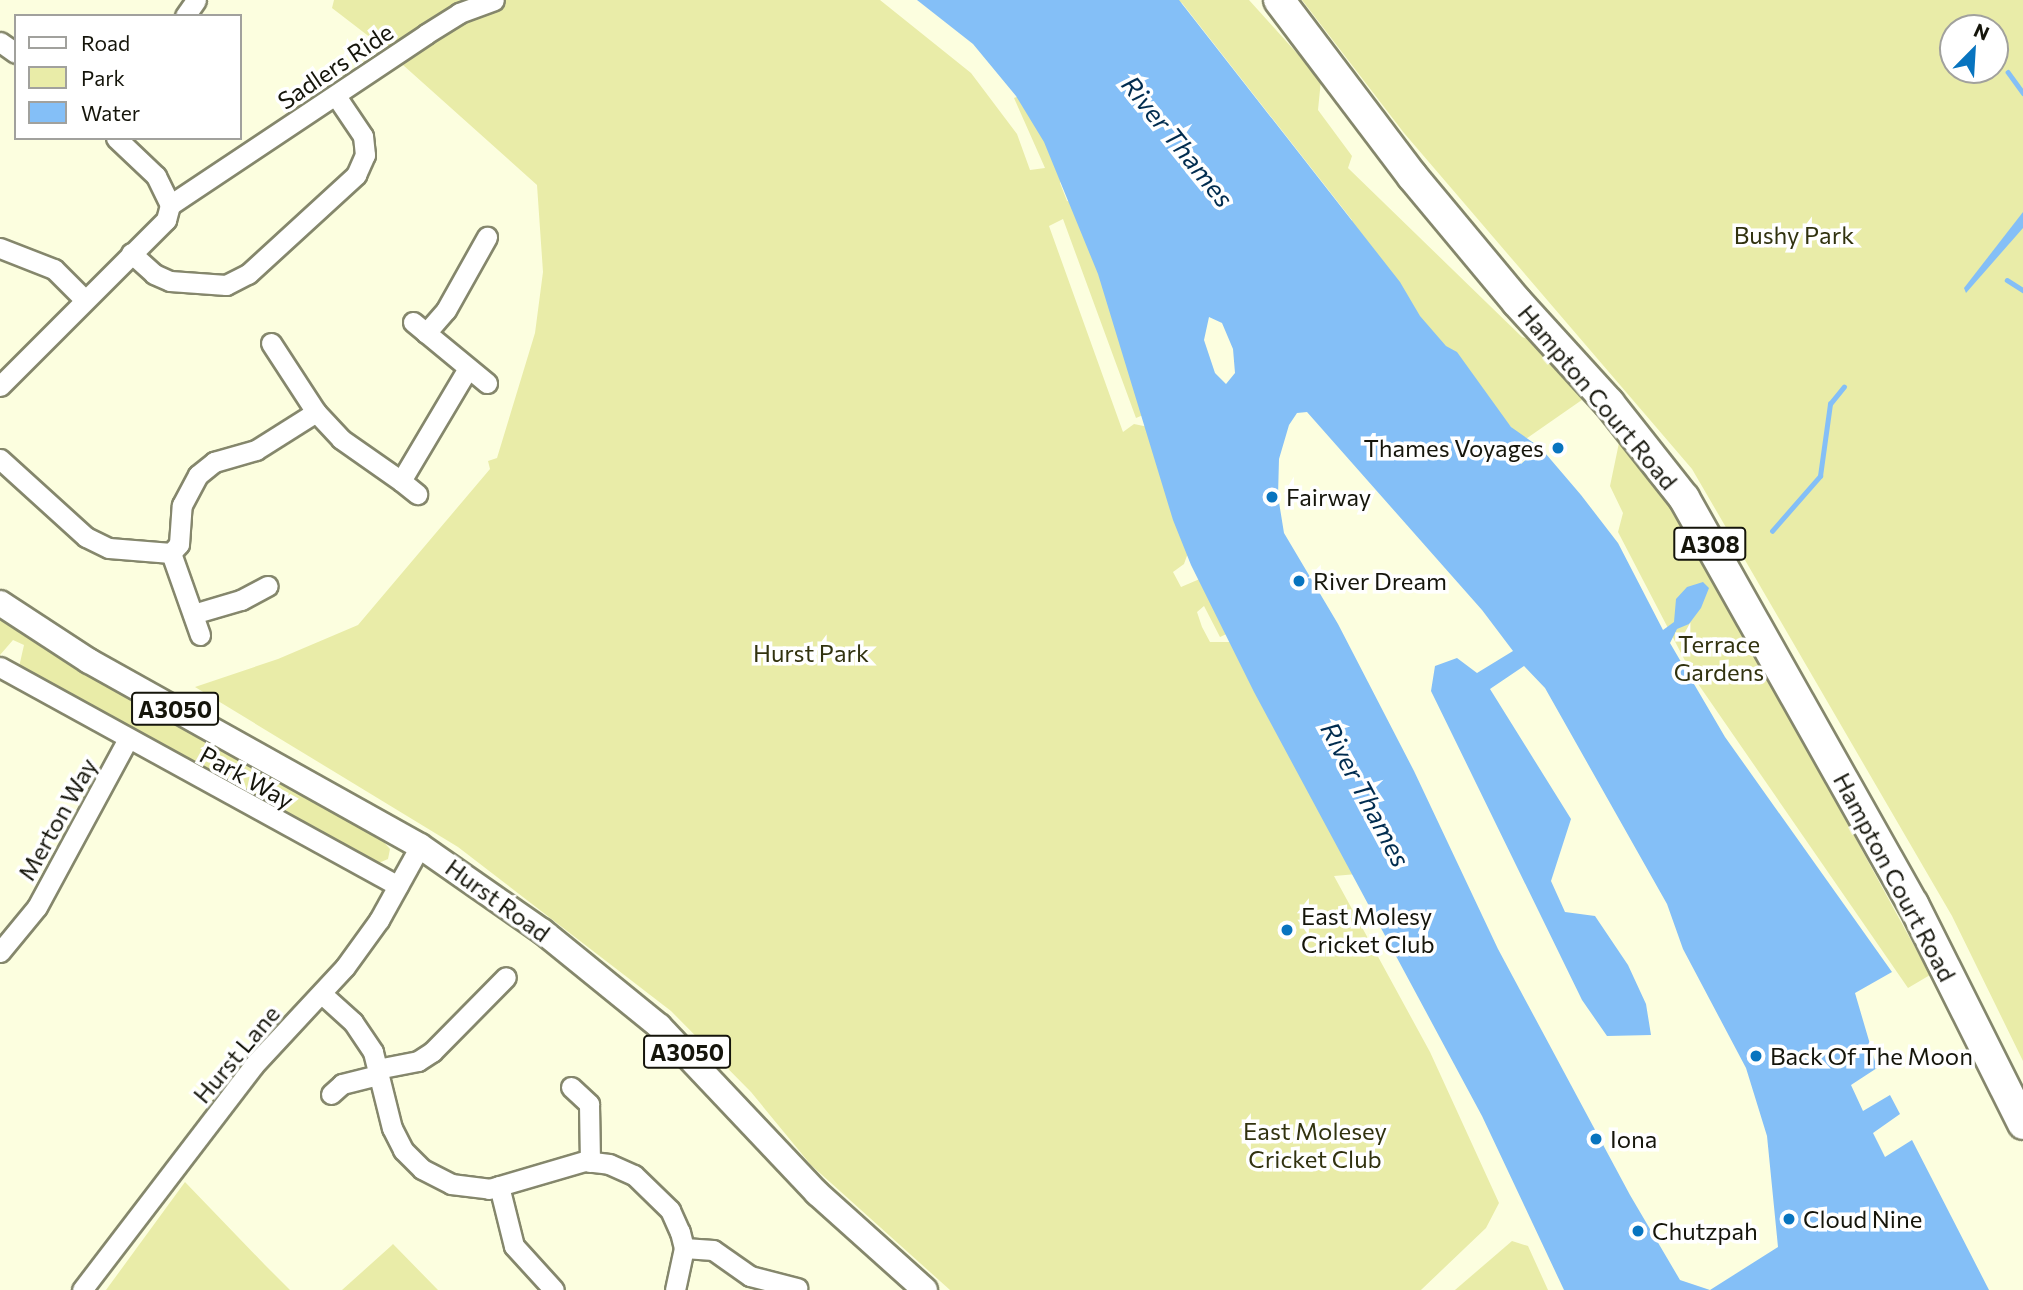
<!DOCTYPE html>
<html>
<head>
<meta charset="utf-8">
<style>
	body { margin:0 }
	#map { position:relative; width:2023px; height:1290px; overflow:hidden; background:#fcfedf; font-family:Commissioner,sans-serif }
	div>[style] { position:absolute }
	.green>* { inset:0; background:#e9eca8 }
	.water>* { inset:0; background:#84bff7 }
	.stream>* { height:4.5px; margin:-2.25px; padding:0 2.25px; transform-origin:2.25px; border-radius:2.25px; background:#84bff7 }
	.roads { filter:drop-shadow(2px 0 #85876c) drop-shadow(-2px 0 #85876c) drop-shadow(0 2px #85876c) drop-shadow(0 -2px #85876c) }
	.minor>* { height:19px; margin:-9.5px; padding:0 9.5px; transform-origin:9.5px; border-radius:9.5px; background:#fff }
	.major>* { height:24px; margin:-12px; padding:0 12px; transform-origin:12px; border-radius:12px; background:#fff }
	.highway>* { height:30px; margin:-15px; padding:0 15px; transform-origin:15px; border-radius:15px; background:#fff }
	.dots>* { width:19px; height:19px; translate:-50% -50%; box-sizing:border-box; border:4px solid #fff; border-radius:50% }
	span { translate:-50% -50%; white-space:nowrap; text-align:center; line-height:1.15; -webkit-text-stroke:7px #fff; paint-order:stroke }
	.shield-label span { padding:2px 5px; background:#fff; border:2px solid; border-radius:5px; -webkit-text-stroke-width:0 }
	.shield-label { font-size:23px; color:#15150b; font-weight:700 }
	.street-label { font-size:24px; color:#15150b }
	.park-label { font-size:24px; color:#31320f }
	.poi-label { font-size:24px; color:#15150b }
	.right { translate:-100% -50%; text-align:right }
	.left { translate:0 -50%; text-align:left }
	.water-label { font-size:26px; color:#002c4f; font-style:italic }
	.legend { position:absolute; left:14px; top:14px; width:228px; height:126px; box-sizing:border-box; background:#fff; border:2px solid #a1a19d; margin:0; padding:9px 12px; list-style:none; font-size:21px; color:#15150b }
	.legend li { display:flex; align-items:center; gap:14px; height:35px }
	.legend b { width:35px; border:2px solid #a1a19d }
	.north { position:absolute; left:1939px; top:14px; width:70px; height:70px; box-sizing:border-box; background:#fff; border:2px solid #a1a19d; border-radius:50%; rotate:24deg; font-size:19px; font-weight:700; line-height:28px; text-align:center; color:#15150b }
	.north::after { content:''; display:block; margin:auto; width:24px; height:32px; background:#0874bf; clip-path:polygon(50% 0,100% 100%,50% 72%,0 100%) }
</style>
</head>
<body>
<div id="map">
	<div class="green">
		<div style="clip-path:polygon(334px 0,880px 0,971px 73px,1017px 134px,1030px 170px,1045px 168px,1014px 98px,1028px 93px,1069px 167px,1060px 183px,1067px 201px,1098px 209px,1148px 413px,1136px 418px,1063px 219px,1049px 226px,1123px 432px,1134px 424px,1158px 429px,1193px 539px,1184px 564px,1173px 572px,1181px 587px,1209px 575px,1233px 631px,1220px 637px,1204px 606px,1197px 612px,1202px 627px,1210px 642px,1234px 642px,1357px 874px,1334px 876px,1430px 1052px,1499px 1203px,1486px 1228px,1421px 1290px,950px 1290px,811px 1165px,751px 1092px,671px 1011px,458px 847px,195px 687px,278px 659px,358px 625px,490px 469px,488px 461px,497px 458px,535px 333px,543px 272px,537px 185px,384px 48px,332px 8px)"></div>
		<div style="clip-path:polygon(1174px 0,1249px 0,1321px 80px,1318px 110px,1352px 156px,1348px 168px,1522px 337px,1546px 344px,1589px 395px,1523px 441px,1348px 239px,1352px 220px,1182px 3px)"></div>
		<div style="clip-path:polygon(evenodd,1302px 0,2023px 0,2023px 1061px,1952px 916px,1692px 469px,1404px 133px,1302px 0,1953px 28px,1995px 28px,1995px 70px,1953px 70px,1953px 28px)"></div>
		<div style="clip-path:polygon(1620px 438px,1689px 533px,1930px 975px,1908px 988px,1694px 678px,1618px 532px,1623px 513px,1610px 486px)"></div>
		<div style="clip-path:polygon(0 618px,79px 668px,383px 841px,390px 849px,388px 859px,374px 865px,19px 667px,24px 645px,13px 640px,0 655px)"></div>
		<div style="clip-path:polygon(185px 1182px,265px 1265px,290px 1290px,106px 1290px)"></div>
		<div style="clip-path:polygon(1512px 1241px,1528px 1246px,1548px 1290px,1455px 1290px)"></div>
		<div style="clip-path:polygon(393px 1244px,438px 1290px,342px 1290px,391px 1246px)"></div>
	</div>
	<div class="water">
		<div style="clip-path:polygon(evenodd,917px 0,1179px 0,1400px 282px,1420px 316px,1446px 346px,1457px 352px,1511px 427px,1538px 446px,1521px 462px,1511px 454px,1521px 464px,1540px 447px,1581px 495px,1618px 543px,1663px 630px,1674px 622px,1676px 599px,1687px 587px,1703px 582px,1709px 588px,1701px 608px,1689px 624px,1677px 629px,1670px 643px,1725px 737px,1892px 972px,1855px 993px,1877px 1068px,1851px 1085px,1863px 1111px,1890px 1095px,1900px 1114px,1873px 1133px,1885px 1157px,1912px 1140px,1989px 1290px,1564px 1290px,1482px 1116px,1254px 692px,1191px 565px,1173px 520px,1098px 274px,1044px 142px,1016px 96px,973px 44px,917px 0,1209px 317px,1222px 323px,1233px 349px,1235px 373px,1226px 384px,1215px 373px,1204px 340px,1209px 317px,917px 0,1307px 412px,1482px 610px,1513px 651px,1477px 673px,1457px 658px,1435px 666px,1431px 691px,1582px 1000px,1607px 1036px,1651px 1035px,1646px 1004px,1628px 965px,1595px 916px,1565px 912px,1551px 881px,1571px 819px,1490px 689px,1524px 666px,1545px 688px,1667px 904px,1683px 949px,1746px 1068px,1767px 1136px,1778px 1247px,1710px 1290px,1680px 1280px,1630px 1195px,1498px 949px,1414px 771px,1338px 624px,1284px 533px,1278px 496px,1279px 459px,1289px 425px,1297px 413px,1307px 412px)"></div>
		<div style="clip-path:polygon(2023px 212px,2023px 228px,1966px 293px,1964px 288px)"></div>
	</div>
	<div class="stream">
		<div style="left:2008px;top:72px;width:26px;rotate:54deg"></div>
		<div style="left:2007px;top:280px;width:19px;rotate:32deg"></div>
		<div style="left:1772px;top:531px;width:73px;rotate:-48.9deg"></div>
		<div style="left:1820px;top:476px;width:73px;rotate:-82.1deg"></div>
		<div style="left:1830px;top:404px;width:22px;rotate:-51deg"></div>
	</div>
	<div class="roads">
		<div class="minor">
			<div style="left:185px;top:16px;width:19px;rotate:-55deg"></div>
			<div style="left:0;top:42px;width:19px;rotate:35deg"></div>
			<div style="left:116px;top:138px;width:55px;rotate:43.5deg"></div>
			<div style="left:156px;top:176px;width:32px;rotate:64deg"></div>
			<div style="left:0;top:248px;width:58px;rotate:21.3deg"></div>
			<div style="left:54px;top:269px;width:41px;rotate:45deg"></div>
			<div style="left:131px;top:253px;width:31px;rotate:42deg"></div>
			<div style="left:154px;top:274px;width:17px;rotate:24deg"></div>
			<div style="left:170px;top:281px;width:56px;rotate:4.1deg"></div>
			<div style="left:226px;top:285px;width:25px;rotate:-27deg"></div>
			<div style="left:248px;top:274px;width:147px;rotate:-42.5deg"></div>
			<div style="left:356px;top:175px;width:22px;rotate:-66deg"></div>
			<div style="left:365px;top:155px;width:19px;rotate:-96deg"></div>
			<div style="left:363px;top:136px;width:48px;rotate:-124deg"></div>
			<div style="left:413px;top:322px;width:96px;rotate:39.5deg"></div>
			<div style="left:426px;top:333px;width:30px;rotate:-49deg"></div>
			<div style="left:446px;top:310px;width:84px;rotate:-60.7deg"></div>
			<div style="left:271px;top:343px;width:82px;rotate:56.9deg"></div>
			<div style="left:316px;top:412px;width:37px;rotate:47deg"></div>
			<div style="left:341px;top:439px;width:73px;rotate:35deg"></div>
			<div style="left:401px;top:481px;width:129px;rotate:-59.3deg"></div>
			<div style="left:0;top:386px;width:235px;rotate:-45deg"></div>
			<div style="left:166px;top:220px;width:16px;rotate:-75deg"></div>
			<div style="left:170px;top:205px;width:308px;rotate:-33.7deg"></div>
			<div style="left:426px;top:34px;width:39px;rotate:-32deg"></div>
			<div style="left:459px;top:13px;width:37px;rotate:-20deg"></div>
			<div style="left:0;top:459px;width:116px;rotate:42.2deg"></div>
			<div style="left:86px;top:537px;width:25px;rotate:26deg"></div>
			<div style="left:109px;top:548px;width:62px;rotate:4.6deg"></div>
			<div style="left:171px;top:553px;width:12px;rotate:-48deg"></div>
			<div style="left:179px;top:544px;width:39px;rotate:-86deg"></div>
			<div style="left:182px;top:505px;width:34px;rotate:-62deg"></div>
			<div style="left:198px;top:475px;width:21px;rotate:-39deg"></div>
			<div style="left:214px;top:462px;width:44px;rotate:-15.9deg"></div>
			<div style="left:256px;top:450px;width:71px;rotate:-32.3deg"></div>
			<div style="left:401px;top:481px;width:21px;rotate:39deg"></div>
			<div style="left:171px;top:553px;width:87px;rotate:70.5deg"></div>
			<div style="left:193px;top:614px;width:50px;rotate:-16.3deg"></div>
			<div style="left:241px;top:600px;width:30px;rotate:-28deg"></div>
			<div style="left:0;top:667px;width:454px;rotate:28.8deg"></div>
			<div style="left:0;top:952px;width:58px;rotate:-50.6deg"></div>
			<div style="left:37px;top:907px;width:191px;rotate:-61.6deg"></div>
			<div style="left:322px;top:994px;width:42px;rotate:42.1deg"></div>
			<div style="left:353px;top:1022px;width:36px;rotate:56deg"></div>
			<div style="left:373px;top:1052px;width:78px;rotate:76deg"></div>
			<div style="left:392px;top:1128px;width:25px;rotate:63deg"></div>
			<div style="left:403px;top:1150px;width:27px;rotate:45deg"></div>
			<div style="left:422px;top:1169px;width:33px;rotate:27deg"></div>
			<div style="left:451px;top:1184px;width:38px;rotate:7deg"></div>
			<div style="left:489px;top:1189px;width:100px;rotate:-16.3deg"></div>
			<div style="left:585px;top:1161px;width:24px;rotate:7deg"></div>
			<div style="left:609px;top:1164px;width:27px;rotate:24deg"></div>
			<div style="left:634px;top:1175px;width:50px;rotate:44.2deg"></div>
			<div style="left:670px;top:1210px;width:24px;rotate:66deg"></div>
			<div style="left:680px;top:1232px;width:16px;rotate:76deg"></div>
			<div style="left:684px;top:1248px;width:43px;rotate:102.1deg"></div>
			<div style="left:377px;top:1069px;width:42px;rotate:-11deg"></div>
			<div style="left:418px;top:1061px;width:17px;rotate:-33deg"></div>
			<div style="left:432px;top:1052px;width:105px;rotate:-45.4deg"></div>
			<div style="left:571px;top:1087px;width:25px;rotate:43deg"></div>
			<div style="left:589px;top:1104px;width:58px;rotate:89deg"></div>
			<div style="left:331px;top:1094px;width:15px;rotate:-42deg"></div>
			<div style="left:342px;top:1084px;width:38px;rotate:-14deg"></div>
			<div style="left:499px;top:1186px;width:62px;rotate:76deg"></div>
			<div style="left:514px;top:1246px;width:59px;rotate:47.7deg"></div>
			<div style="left:684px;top:1248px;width:29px;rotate:4deg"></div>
			<div style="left:713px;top:1250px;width:45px;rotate:35.1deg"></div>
			<div style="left:750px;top:1276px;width:49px;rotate:14.3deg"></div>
			<div style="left:82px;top:1290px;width:282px;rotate:-52.6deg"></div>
			<div style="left:253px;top:1066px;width:135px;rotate:-47.1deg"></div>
			<div style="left:345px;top:967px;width:58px;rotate:-54.1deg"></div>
			<div style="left:379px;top:920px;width:85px;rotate:-61deg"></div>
		</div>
		<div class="major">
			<div style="left:0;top:603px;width:106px;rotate:33.1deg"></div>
			<div style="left:89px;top:661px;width:379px;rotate:29.2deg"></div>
			<div style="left:420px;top:846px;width:149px;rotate:34.9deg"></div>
			<div style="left:542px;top:931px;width:151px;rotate:39.1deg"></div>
			<div style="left:659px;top:1026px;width:230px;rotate:46.6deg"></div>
			<div style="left:817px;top:1193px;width:145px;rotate:41.9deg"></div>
		</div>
		<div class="highway">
			<div style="left:1279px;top:0;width:221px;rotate:52.9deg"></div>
			<div style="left:1412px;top:176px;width:164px;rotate:50.2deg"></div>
			<div style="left:1517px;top:302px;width:137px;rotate:47.7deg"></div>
			<div style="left:1609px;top:403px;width:121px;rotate:51.7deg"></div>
			<div style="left:1684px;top:498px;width:466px;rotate:60.6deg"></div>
			<div style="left:1913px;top:904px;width:246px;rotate:63.4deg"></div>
		</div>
	</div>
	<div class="dots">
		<div style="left:1558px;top:448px;background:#0874bf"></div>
		<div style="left:1272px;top:497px;background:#0874bf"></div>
		<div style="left:1299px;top:581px;background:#0874bf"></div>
		<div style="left:1287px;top:930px;background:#0874bf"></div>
		<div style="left:1756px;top:1056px;background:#0874bf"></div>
		<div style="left:1596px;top:1139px;background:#0874bf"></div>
		<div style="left:1789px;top:1219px;background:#0874bf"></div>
		<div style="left:1638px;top:1231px;background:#0874bf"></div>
	</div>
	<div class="shield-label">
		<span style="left:1710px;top:544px">A308</span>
		<span style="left:175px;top:709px">A3050</span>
		<span style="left:687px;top:1052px">A3050</span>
	</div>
	<div class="street-label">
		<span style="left:335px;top:66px;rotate:-34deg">Sadlers Ride</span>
		<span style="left:1598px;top:397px;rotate:50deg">Hampton Court Road</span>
		<span style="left:247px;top:777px;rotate:29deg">Park Way</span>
		<span style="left:57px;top:819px;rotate:-61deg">Merton Way</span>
		<span style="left:1895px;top:877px;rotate:62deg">Hampton Court Road</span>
		<span style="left:498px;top:900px;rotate:36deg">Hurst Road</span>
		<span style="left:236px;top:1054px;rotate:-50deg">Hurst Lane</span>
	</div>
	<div class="park-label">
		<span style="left:1794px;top:235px">Bushy Park</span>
		<span style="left:1719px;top:658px">Terrace<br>Gardens</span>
		<span style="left:811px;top:653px">Hurst Park</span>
		<span style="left:1315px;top:1145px">East Molesey<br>Cricket Club</span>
	</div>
	<div class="poi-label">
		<span class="right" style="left:1544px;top:448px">Thames Voyages</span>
		<span class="left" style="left:1286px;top:497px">Fairway</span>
		<span class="left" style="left:1313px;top:581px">River Dream</span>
		<span class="left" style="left:1301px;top:930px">East Molesy<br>Cricket Club</span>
		<span class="left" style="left:1770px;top:1056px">Back Of The Moon</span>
		<span class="left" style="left:1610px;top:1139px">Iona</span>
		<span class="left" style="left:1803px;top:1219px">Cloud Nine</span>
		<span class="left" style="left:1652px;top:1231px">Chutzpah</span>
	</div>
	<div class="water-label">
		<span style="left:1178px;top:141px;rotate:51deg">River Thames</span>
		<span style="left:1366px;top:794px;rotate:62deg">River Thames</span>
	</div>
	<ul class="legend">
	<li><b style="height:9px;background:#fff"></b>Road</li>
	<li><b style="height:19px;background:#e9eca8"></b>Park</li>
	<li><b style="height:19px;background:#84bff7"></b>Water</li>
	</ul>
	<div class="north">N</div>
</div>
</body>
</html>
